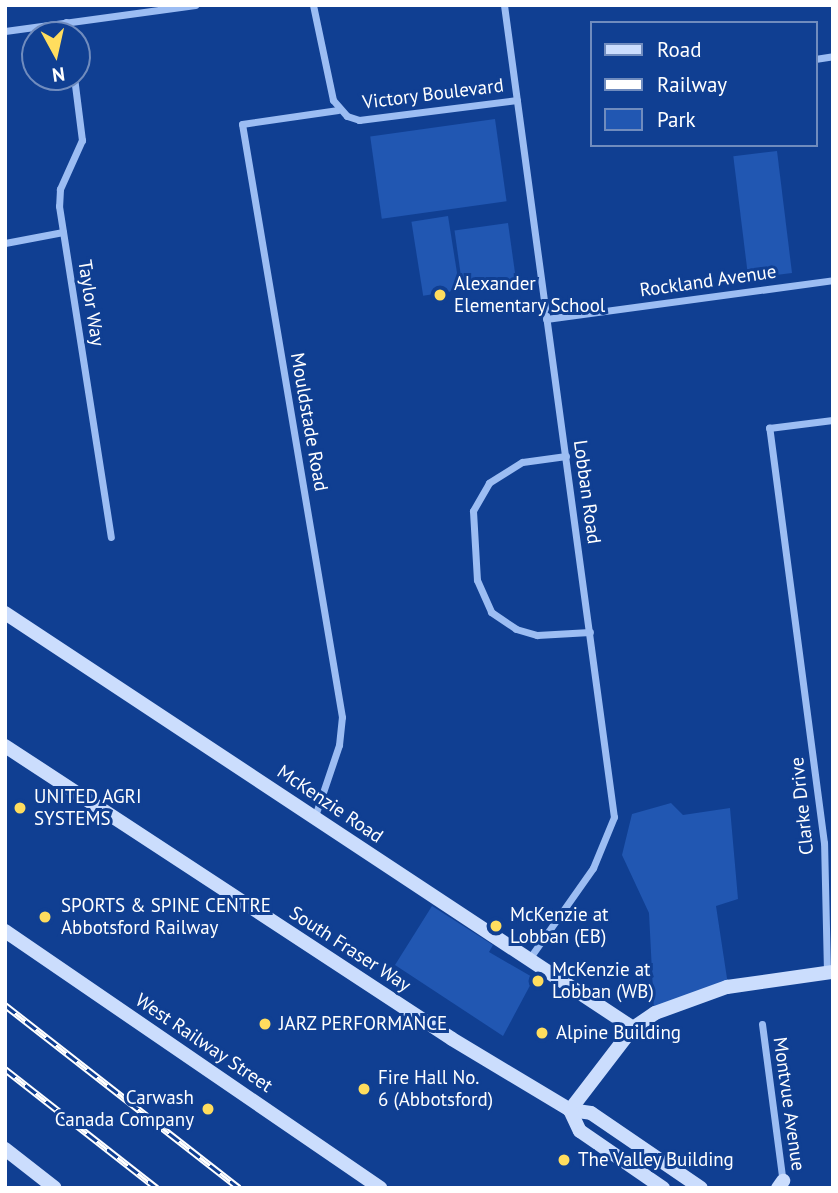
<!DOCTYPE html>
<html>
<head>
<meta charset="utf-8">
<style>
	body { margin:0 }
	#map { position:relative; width:838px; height:1193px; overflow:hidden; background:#103f92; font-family:"PT Sans",sans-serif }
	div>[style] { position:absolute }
	.green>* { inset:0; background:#2157b2; transform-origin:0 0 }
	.street>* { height:7px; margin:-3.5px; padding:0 3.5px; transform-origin:3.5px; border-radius:3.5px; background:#9cbdf3 }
	.secondary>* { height:14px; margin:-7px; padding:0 7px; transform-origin:7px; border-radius:7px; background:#cbddfd }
	.rail>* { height:7px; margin-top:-3.5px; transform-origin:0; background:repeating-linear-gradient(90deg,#103f92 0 13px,#fff 0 26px); box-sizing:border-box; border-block:2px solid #fff }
	.dots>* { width:19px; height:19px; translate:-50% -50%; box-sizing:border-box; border:4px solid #103f92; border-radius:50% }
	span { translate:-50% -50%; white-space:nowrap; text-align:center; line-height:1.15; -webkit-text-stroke:6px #103f92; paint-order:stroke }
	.street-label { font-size:19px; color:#fff }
	.poi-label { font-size:19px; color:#fff }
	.left { translate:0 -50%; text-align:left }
	.right { translate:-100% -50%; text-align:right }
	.frame { position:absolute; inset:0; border:7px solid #fff; pointer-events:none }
	.legend { position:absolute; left:590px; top:21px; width:228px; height:126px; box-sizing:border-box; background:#103f92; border:2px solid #708cbe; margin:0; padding:9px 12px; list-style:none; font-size:21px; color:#fff }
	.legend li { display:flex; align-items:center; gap:14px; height:35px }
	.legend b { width:35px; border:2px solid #708cbe }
	.north { position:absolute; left:21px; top:21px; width:70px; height:70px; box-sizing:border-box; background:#103f92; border:2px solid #708cbe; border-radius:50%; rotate:172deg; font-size:19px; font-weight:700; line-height:28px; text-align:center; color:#fff }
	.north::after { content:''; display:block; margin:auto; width:24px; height:32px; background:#ffdd5e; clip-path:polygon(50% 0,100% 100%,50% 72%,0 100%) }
</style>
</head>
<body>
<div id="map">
	<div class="green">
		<div style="left:495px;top:119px;width:83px;height:126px;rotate:82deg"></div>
		<div style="left:777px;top:151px;width:123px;height:44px;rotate:83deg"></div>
		<div style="left:448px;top:216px;width:75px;height:37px;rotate:81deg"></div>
		<div style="left:508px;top:223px;width:63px;height:54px;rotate:82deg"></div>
		<div style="clip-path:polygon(671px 803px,683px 815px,730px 808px,738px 899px,716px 906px,728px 985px,654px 1011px,649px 913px,622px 855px,632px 814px)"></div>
		<div style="clip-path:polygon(432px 906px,493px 945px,489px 952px,534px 978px,503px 1036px,395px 965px)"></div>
	</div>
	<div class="street">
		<div style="left:313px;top:5px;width:97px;rotate:78.1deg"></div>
		<div style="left:333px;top:100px;width:21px;rotate:49deg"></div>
		<div style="left:347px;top:116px;width:13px;rotate:18deg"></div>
		<div style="left:359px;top:120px;width:159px;rotate:-7.2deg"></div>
		<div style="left:504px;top:5px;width:819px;rotate:82.29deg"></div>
		<div style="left:614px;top:817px;width:55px;rotate:112.4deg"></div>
		<div style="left:593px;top:868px;width:111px;rotate:125.1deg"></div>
		<div style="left:66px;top:22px;width:13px;rotate:81deg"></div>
		<div style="left:5px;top:31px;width:192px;rotate:-7.8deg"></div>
		<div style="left:815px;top:59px;width:18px;rotate:-9deg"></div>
		<div style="left:74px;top:77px;width:64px;rotate:82.8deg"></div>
		<div style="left:82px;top:140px;width:54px;rotate:114.2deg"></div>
		<div style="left:60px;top:189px;width:17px;rotate:93deg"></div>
		<div style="left:59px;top:206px;width:335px;rotate:81.1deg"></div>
		<div style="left:5px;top:243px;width:59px;rotate:-10.7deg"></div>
		<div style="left:546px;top:319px;width:290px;rotate:-7.7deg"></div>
		<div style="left:566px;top:456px;width:44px;rotate:172.2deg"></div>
		<div style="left:522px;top:462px;width:39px;rotate:148deg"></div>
		<div style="left:489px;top:483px;width:32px;rotate:120deg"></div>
		<div style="left:473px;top:511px;width:69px;rotate:86.7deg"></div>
		<div style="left:477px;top:580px;width:35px;rotate:66deg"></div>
		<div style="left:491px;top:612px;width:30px;rotate:34deg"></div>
		<div style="left:516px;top:629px;width:22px;rotate:16deg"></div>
		<div style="left:537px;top:635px;width:53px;rotate:-3.2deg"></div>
		<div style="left:315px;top:816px;width:75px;rotate:-71.3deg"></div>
		<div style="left:339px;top:745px;width:28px;rotate:-84deg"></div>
		<div style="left:342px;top:717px;width:601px;rotate:-99.57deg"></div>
		<div style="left:242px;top:124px;width:97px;rotate:-8.3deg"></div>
		<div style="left:827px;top:972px;width:129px;rotate:-91.3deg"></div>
		<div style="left:824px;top:843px;width:419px;rotate:-97.5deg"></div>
		<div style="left:769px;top:428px;width:64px;rotate:-7.1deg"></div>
		<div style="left:762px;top:1024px;width:160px;rotate:82.5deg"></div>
	</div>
	<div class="secondary">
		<div style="left:5px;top:613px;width:753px;rotate:33.46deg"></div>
		<div style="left:5px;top:746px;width:534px;rotate:33.24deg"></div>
		<div style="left:452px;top:1039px;width:138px;rotate:31deg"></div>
		<div style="left:570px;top:1110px;width:21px;rotate:8deg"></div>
		<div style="left:591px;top:1113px;width:133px;rotate:34.3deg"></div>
		<div style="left:5px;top:931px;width:455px;rotate:34.4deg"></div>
		<div style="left:570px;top:1110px;width:103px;rotate:-52.5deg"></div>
		<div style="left:633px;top:1028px;width:27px;rotate:-34deg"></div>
		<div style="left:655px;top:1013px;width:77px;rotate:-19.9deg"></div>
		<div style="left:727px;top:987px;width:107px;rotate:-8.1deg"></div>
		<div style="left:570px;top:1110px;width:23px;rotate:65deg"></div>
		<div style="left:580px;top:1131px;width:101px;rotate:34.5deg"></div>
		<div style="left:5px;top:1149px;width:63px;rotate:38deg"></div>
		<div style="left:778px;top:1188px;width:9px;rotate:-54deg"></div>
	</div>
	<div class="rail">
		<div style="left:5px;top:1005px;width:297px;rotate:38deg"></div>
		<div style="left:5px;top:1069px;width:193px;rotate:38.1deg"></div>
	</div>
	<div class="dots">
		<div style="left:440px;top:295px;background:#ffdd5e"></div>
		<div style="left:20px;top:808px;background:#ffdd5e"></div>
		<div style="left:45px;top:917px;background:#ffdd5e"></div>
		<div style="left:496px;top:926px;background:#ffdd5e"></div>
		<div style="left:538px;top:981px;background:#ffdd5e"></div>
		<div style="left:265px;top:1024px;background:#ffdd5e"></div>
		<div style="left:542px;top:1033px;background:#ffdd5e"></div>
		<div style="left:364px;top:1089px;background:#ffdd5e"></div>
		<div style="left:208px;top:1109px;background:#ffdd5e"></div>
		<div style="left:564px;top:1160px;background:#ffdd5e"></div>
	</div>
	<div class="street-label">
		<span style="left:433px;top:94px;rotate:-7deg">Victory Boulevard</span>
		<span style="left:708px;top:281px;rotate:-8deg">Rockland Avenue</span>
		<span style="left:91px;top:303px;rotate:81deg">Taylor Way</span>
		<span style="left:309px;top:422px;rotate:80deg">Mouldstade Road</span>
		<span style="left:587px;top:492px;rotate:82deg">Lobban Road</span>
		<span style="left:330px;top:804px;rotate:34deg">McKenzie Road</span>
		<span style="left:802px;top:806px;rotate:-96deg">Clarke Drive</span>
		<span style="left:350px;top:949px;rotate:33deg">South Fraser Way</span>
		<span style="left:204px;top:1043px;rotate:34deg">West Railway Street</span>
		<span style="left:789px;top:1104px;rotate:82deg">Montvue Avenue</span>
	</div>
	<div class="poi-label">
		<span class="left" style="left:454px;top:295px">Alexander<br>Elementary School</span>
		<span class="left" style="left:34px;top:808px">UNITED AGRI<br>SYSTEMS</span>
		<span class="left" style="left:61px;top:917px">SPORTS &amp; SPINE CENTRE<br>Abbotsford Railway</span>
		<span class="left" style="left:510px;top:926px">McKenzie at<br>Lobban (EB)</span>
		<span class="left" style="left:552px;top:981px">McKenzie at<br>Lobban (WB)</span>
		<span class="left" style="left:279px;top:1024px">JARZ PERFORMANCE</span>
		<span class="left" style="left:556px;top:1033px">Alpine Building</span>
		<span class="left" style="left:378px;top:1089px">Fire Hall No.<br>6 (Abbotsford)</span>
		<span class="right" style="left:194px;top:1109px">Carwash<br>Canada Company</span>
		<span class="left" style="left:578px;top:1160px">The Valley Building</span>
	</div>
	<div class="frame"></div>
	<ul class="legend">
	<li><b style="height:9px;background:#cbddfd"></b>Road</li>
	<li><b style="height:9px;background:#fff"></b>Railway</li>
	<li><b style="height:19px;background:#2157b2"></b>Park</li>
	</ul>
	<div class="north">N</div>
</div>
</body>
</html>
